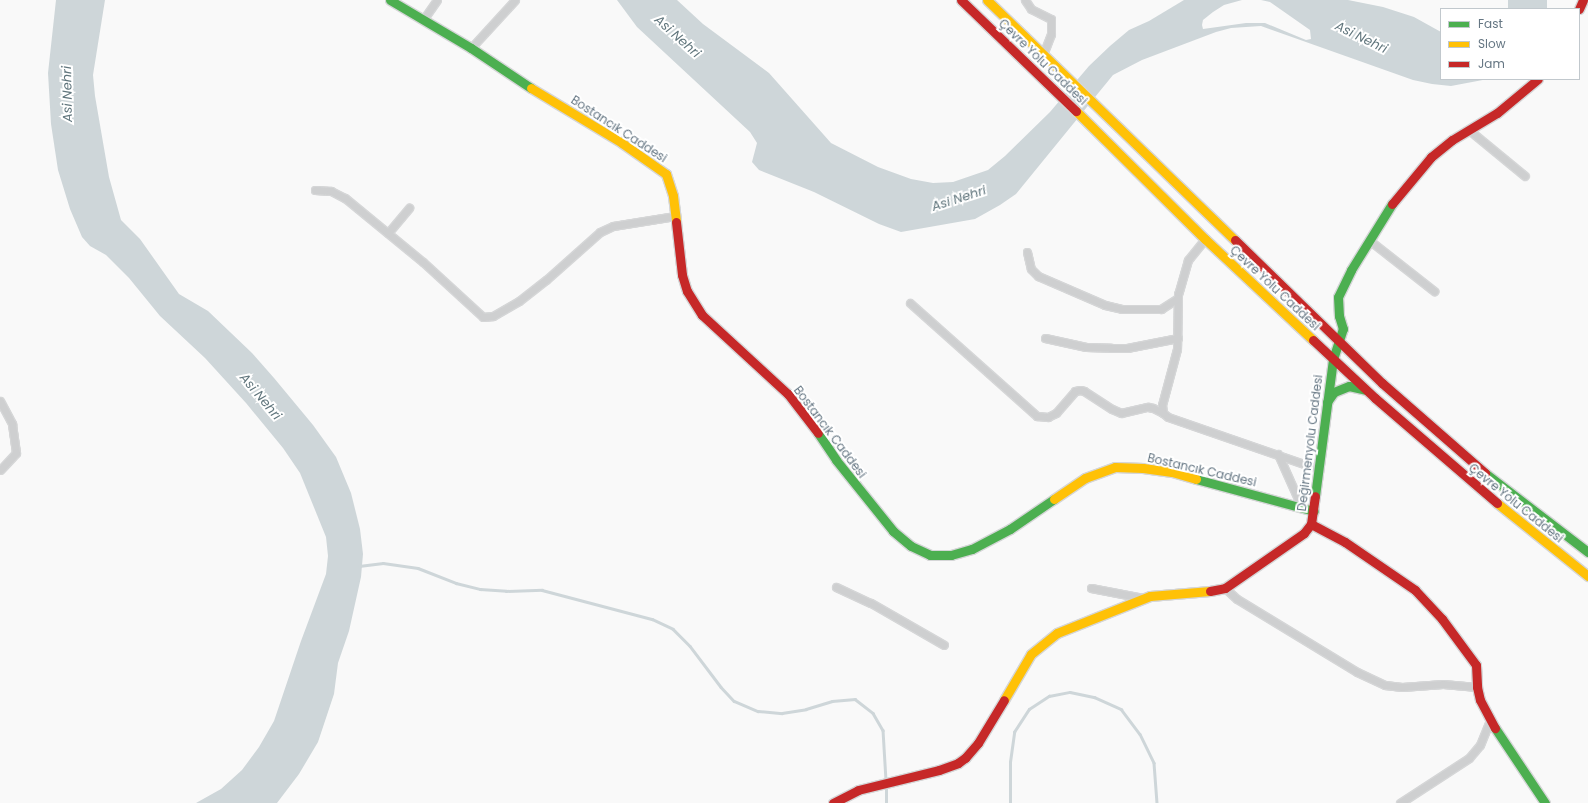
<!DOCTYPE html>
<html>
<head>
<meta charset="utf-8">
<style>
	body { margin:0 }
	#map { position:relative; width:1588px; height:803px; overflow:hidden; background:#f9f9f9; font-family:Poppins,sans-serif }
	div>[style] { position:absolute }
	.water>* { inset:0; background:#ced6d9; transform-origin:0 0 }
	.stream>* { height:2.5px; margin:-1.25px; padding:0 1.25px; transform-origin:1.25px; border-radius:1.25px; background:#ced6d9 }
	.roads { filter:drop-shadow(1px 0 #d5d6d7) drop-shadow(-1px 0 #d5d6d7) drop-shadow(0 1px #d5d6d7) drop-shadow(0 -1px #d5d6d7) }
	.street>* { height:7px; margin:-3.5px; padding:0 3.5px; transform-origin:3.5px; border-radius:3.5px; background:#cecfd0 }
	.fast>* { height:9px; margin:-4.5px; padding:0 4.5px; transform-origin:4.5px; border-radius:4.5px; background:#4caf50 }
	.slow>* { height:9px; margin:-4.5px; padding:0 4.5px; transform-origin:4.5px; border-radius:4.5px; background:#ffc107 }
	.jam>* { height:9px; margin:-4.5px; padding:0 4.5px; transform-origin:4.5px; border-radius:4.5px; background:#c62828 }
	span { translate:-50% -50%; white-space:nowrap; text-align:center; line-height:1.15; -webkit-text-stroke:4px #fff; paint-order:stroke }
	.street-label { font-size:12px; color:#657683 }
	.water-label { font-size:13px; color:#60757c; font-style:italic }
	.legend { position:absolute; left:1440px; top:8px; width:140px; height:72px; box-sizing:border-box; background:#fff; border:1px solid #c1c8cd; margin:0; padding:5px 7px; list-style:none; font-size:12px; color:#657683 }
	.legend li { display:flex; align-items:center; gap:8px; height:20px }
	.legend b { width:20px; border:1px solid #c1c8cd }
</style>
</head>
<body>
<div id="map">
	<div class="water">
		<div style="clip-path:polygon(56px 0,105px 0,93px 75px,95px 96px,109px 177px,121px 220px,140px 239px,179px 294px,208px 311px,252px 353px,274px 378px,313px 425px,336px 457px,351px 493px,360px 529px,363px 554px,361px 577px,349px 631px,338px 663px,334px 694px,318px 742px,299px 774px,277px 803px,196px 803px,221px 789px,242px 770px,259px 747px,274px 721px,301px 641px,326px 574px,328px 556px,326px 537px,300px 473px,283px 448px,246px 403px,205px 358px,160px 316px,129px 278px,106px 255px,90px 246px,82px 237px,70px 209px,58px 170px,51px 124px,48px 73px)"></div>
		<div style="clip-path:polygon(617px 0,677px 0,703px 24px,769px 73px,831px 143px,878px 167px,911px 179px,933px 183px,953px 182px,988px 170px,1005px 156px,1050px 112px,1089px 66px,1110px 46px,1129px 30px,1149px 21px,1184px 0,1242px 0,1224px 5px,1213px 12px,1203px 20px,1202px 25px,1203px 29px,1246px 23px,1265px 23px,1306px 40px,1311px 39px,1310px 30px,1270px 2px,1261px 0,1348px 0,1383px 7px,1414px 17px,1441px 32px,1441px 79px,1488px 79px,1451px 86px,1432px 84px,1413px 80px,1261px 26px,1231px 28px,1216px 32px,1142px 60px,1113px 75px,1016px 194px,1000px 205px,975px 219px,901px 232px,879px 224px,814px 192px,759px 170px,752px 162px,757px 143px,750px 132px,637px 27px)"></div>
		<div style="left:1508px;top:0;width:39px;height:9px"></div>
	</div>
	<div class="stream">
		<div style="left:359px;top:566px;width:24px;rotate:-7deg"></div>
		<div style="left:383px;top:563px;width:35px;rotate:8deg"></div>
		<div style="left:418px;top:568px;width:41px;rotate:21.5deg"></div>
		<div style="left:456px;top:583px;width:25px;rotate:14deg"></div>
		<div style="left:480px;top:589px;width:26px;rotate:4deg"></div>
		<div style="left:506px;top:591px;width:36px;rotate:-2deg"></div>
		<div style="left:542px;top:590px;width:114px;rotate:14.8deg"></div>
		<div style="left:652px;top:619px;width:23px;rotate:25deg"></div>
		<div style="left:673px;top:629px;width:24px;rotate:45deg"></div>
		<div style="left:690px;top:646px;width:51px;rotate:52.9deg"></div>
		<div style="left:721px;top:687px;width:19px;rotate:47deg"></div>
		<div style="left:734px;top:701px;width:26px;rotate:23deg"></div>
		<div style="left:758px;top:711px;width:24px;rotate:5deg"></div>
		<div style="left:782px;top:713px;width:24px;rotate:-9deg"></div>
		<div style="left:806px;top:709px;width:27px;rotate:-17deg"></div>
		<div style="left:832px;top:701px;width:23px;rotate:-5deg"></div>
		<div style="left:855px;top:699px;width:23px;rotate:38deg"></div>
		<div style="left:873px;top:713px;width:20px;rotate:60deg"></div>
		<div style="left:883px;top:730px;width:51px;rotate:86.6deg"></div>
		<div style="left:886px;top:803px;width:17px;rotate:-90deg"></div>
		<div style="left:1010px;top:803px;width:41px;rotate:-90deg"></div>
		<div style="left:1010px;top:762px;width:30px;rotate:-82deg"></div>
		<div style="left:1014px;top:732px;width:27px;rotate:-57deg"></div>
		<div style="left:1029px;top:709px;width:24px;rotate:-33deg"></div>
		<div style="left:1049px;top:696px;width:21px;rotate:-11deg"></div>
		<div style="left:1070px;top:692px;width:25px;rotate:12deg"></div>
		<div style="left:1094px;top:697px;width:30px;rotate:24deg"></div>
		<div style="left:1121px;top:709px;width:31px;rotate:53deg"></div>
		<div style="left:1140px;top:734px;width:32px;rotate:64deg"></div>
		<div style="left:1154px;top:763px;width:40px;rotate:85.7deg"></div>
	</div>
	<div class="roads">
		<div class="street">
			<div style="left:1025px;top:0;width:11px;rotate:56deg"></div>
			<div style="left:1031px;top:9px;width:22px;rotate:27deg"></div>
			<div style="left:1051px;top:19px;width:15px;rotate:90deg"></div>
			<div style="left:1051px;top:34px;width:22px;rotate:111deg"></div>
			<div style="left:423px;top:20px;width:24px;rotate:-55deg"></div>
			<div style="left:471px;top:48px;width:65px;rotate:-47.5deg"></div>
			<div style="left:1469px;top:130px;width:72px;rotate:39.4deg"></div>
			<div style="left:315px;top:190px;width:16px;rotate:4deg"></div>
			<div style="left:331px;top:191px;width:16px;rotate:27deg"></div>
			<div style="left:345px;top:198px;width:101px;rotate:39.4deg"></div>
			<div style="left:423px;top:262px;width:81px;rotate:42.5deg"></div>
			<div style="left:483px;top:317px;width:10px;rotate:-6deg"></div>
			<div style="left:493px;top:316px;width:30px;rotate:-30deg"></div>
			<div style="left:519px;top:301px;width:34px;rotate:-38deg"></div>
			<div style="left:546px;top:280px;width:72px;rotate:-41.6deg"></div>
			<div style="left:600px;top:232px;width:14px;rotate:-25deg"></div>
			<div style="left:613px;top:226px;width:63px;rotate:-9.2deg"></div>
			<div style="left:388px;top:233px;width:33px;rotate:-50deg"></div>
			<div style="left:1205px;top:239px;width:27px;rotate:129deg"></div>
			<div style="left:1188px;top:260px;width:35px;rotate:106deg"></div>
			<div style="left:1178px;top:294px;width:55px;rotate:91deg"></div>
			<div style="left:1177px;top:349px;width:58px;rotate:105deg"></div>
			<div style="left:1162px;top:405px;width:8px;rotate:83deg"></div>
			<div style="left:1163px;top:413px;width:6px;rotate:39deg"></div>
			<div style="left:1168px;top:417px;width:159px;rotate:19.1deg"></div>
			<div style="left:1369px;top:240px;width:83px;rotate:38.1deg"></div>
			<div style="left:1027px;top:252px;width:17px;rotate:77deg"></div>
			<div style="left:1031px;top:269px;width:10px;rotate:45deg"></div>
			<div style="left:1038px;top:276px;width:73px;rotate:23.4deg"></div>
			<div style="left:1105px;top:305px;width:17px;rotate:13deg"></div>
			<div style="left:1122px;top:309px;width:39px"></div>
			<div style="left:1161px;top:309px;width:20px;rotate:-33deg"></div>
			<div style="left:910px;top:303px;width:170px;rotate:41.7deg"></div>
			<div style="left:1037px;top:416px;width:11px;rotate:5deg"></div>
			<div style="left:1048px;top:417px;width:9px;rotate:-27deg"></div>
			<div style="left:1056px;top:413px;width:29px;rotate:-49deg"></div>
			<div style="left:1075px;top:391px;width:5px;rotate:-11deg"></div>
			<div style="left:1080px;top:390px;width:4px;rotate:14deg"></div>
			<div style="left:1084px;top:391px;width:33px;rotate:33deg"></div>
			<div style="left:1112px;top:409px;width:10px;rotate:24deg"></div>
			<div style="left:1121px;top:413px;width:28px;rotate:-13deg"></div>
			<div style="left:1148px;top:407px;width:5px;rotate:11deg"></div>
			<div style="left:1153px;top:408px;width:11px;rotate:27deg"></div>
			<div style="left:1045px;top:338px;width:42px;rotate:12.4deg"></div>
			<div style="left:1086px;top:347px;width:25px;rotate:2deg"></div>
			<div style="left:1111px;top:348px;width:16px"></div>
			<div style="left:1127px;top:348px;width:52px;rotate:-11.1deg"></div>
			<div style="left:0;top:401px;width:26px;rotate:62deg"></div>
			<div style="left:12px;top:424px;width:29px;rotate:82deg"></div>
			<div style="left:16px;top:453px;width:23px;rotate:133deg"></div>
			<div style="left:1278px;top:454px;width:59px;rotate:66deg"></div>
			<div style="left:836px;top:587px;width:38px;rotate:25deg"></div>
			<div style="left:871px;top:603px;width:84px;rotate:29.9deg"></div>
			<div style="left:1091px;top:588px;width:53px;rotate:10.9deg"></div>
			<div style="left:1225px;top:588px;width:16px;rotate:43deg"></div>
			<div style="left:1237px;top:599px;width:140px;rotate:31.3deg"></div>
			<div style="left:1357px;top:672px;width:31px;rotate:25deg"></div>
			<div style="left:1385px;top:685px;width:17px;rotate:7deg"></div>
			<div style="left:1402px;top:687px;width:41px;rotate:-4.2deg"></div>
			<div style="left:1443px;top:684px;width:34px;rotate:5deg"></div>
			<div style="left:1400px;top:803px;width:82px;rotate:-33.1deg"></div>
			<div style="left:1469px;top:758px;width:17px;rotate:-50deg"></div>
			<div style="left:1480px;top:745px;width:27px;rotate:-68deg"></div>
		</div>
		<div class="fast">
			<div style="left:390px;top:0;width:94px;rotate:30.7deg"></div>
			<div style="left:471px;top:48px;width:72px;rotate:33.7deg"></div>
			<div style="left:1327px;top:402px;width:12px;rotate:-55deg"></div>
			<div style="left:1334px;top:392px;width:16px;rotate:-22deg"></div>
			<div style="left:1349px;top:386px;width:17px;rotate:13deg"></div>
			<div style="left:818px;top:433px;width:32px;rotate:56deg"></div>
			<div style="left:836px;top:460px;width:91px;rotate:51.2deg"></div>
			<div style="left:893px;top:531px;width:23px;rotate:40deg"></div>
			<div style="left:911px;top:546px;width:21px;rotate:25deg"></div>
			<div style="left:930px;top:555px;width:21px"></div>
			<div style="left:951px;top:555px;width:22px;rotate:-16deg"></div>
			<div style="left:972px;top:549px;width:43px;rotate:-27.8deg"></div>
			<div style="left:1010px;top:529px;width:53px;rotate:-34.3deg"></div>
			<div style="left:1485px;top:473px;width:130px;rotate:37.5deg"></div>
			<div style="left:1196px;top:479px;width:122px;rotate:15.2deg"></div>
			<div style="left:1315px;top:496px;width:138px;rotate:-82.5deg"></div>
			<div style="left:1333px;top:359px;width:32px;rotate:-72deg"></div>
			<div style="left:1343px;top:329px;width:14px;rotate:-107deg"></div>
			<div style="left:1339px;top:316px;width:19px;rotate:-93deg"></div>
			<div style="left:1338px;top:297px;width:30px;rotate:-64deg"></div>
			<div style="left:1351px;top:270px;width:78px;rotate:-58.2deg"></div>
			<div style="left:1495px;top:728px;width:90px;rotate:56.3deg"></div>
		</div>
		<div class="slow">
			<div style="left:987px;top:0;width:345px;rotate:44.1deg"></div>
			<div style="left:531px;top:88px;width:106px;rotate:31.1deg"></div>
			<div style="left:622px;top:143px;width:54px;rotate:35.2deg"></div>
			<div style="left:666px;top:174px;width:23px;rotate:72deg"></div>
			<div style="left:673px;top:196px;width:26px;rotate:83deg"></div>
			<div style="left:1076px;top:111px;width:182px;rotate:44.8deg"></div>
			<div style="left:1205px;top:239px;width:148px;rotate:43.1deg"></div>
			<div style="left:1054px;top:499px;width:37px;rotate:-34deg"></div>
			<div style="left:1085px;top:478px;width:32px;rotate:-20deg"></div>
			<div style="left:1115px;top:467px;width:28px;rotate:2deg"></div>
			<div style="left:1143px;top:468px;width:29px;rotate:8deg"></div>
			<div style="left:1172px;top:472px;width:25px;rotate:16deg"></div>
			<div style="left:1497px;top:503px;width:117px;rotate:38.7deg"></div>
			<div style="left:1004px;top:700px;width:53px;rotate:-59.6deg"></div>
			<div style="left:1031px;top:654px;width:33px;rotate:-39deg"></div>
			<div style="left:1057px;top:633px;width:100px;rotate:-21.7deg"></div>
			<div style="left:1150px;top:596px;width:60px;rotate:-4.8deg"></div>
		</div>
		<div class="jam">
			<div style="left:961px;top:0;width:160px;rotate:44deg"></div>
			<div style="left:1579px;top:9px;width:10px;rotate:-66deg"></div>
			<div style="left:1392px;top:204px;width:61px;rotate:-50.3deg"></div>
			<div style="left:1431px;top:157px;width:27px;rotate:-39deg"></div>
			<div style="left:1452px;top:140px;width:52px;rotate:-31deg"></div>
			<div style="left:1497px;top:113px;width:53px;rotate:-39.7deg"></div>
			<div style="left:676px;top:222px;width:53px;rotate:83.5deg"></div>
			<div style="left:682px;top:275px;width:17px;rotate:73deg"></div>
			<div style="left:687px;top:291px;width:28px;rotate:58deg"></div>
			<div style="left:702px;top:315px;width:117px;rotate:42.6deg"></div>
			<div style="left:788px;top:394px;width:49px;rotate:52.4deg"></div>
			<div style="left:1235px;top:240px;width:205px;rotate:44.2deg"></div>
			<div style="left:1382px;top:383px;width:137px;rotate:41.1deg"></div>
			<div style="left:1313px;top:340px;width:85px;rotate:43.1deg"></div>
			<div style="left:1375px;top:398px;width:161px;rotate:40.7deg"></div>
			<div style="left:1311px;top:524px;width:38px;rotate:28deg"></div>
			<div style="left:1345px;top:542px;width:85px;rotate:34.4deg"></div>
			<div style="left:1415px;top:590px;width:40px;rotate:47deg"></div>
			<div style="left:1442px;top:619px;width:57px;rotate:53.5deg"></div>
			<div style="left:1476px;top:665px;width:22px;rotate:87deg"></div>
			<div style="left:1477px;top:687px;width:13px;rotate:77deg"></div>
			<div style="left:1480px;top:700px;width:32px;rotate:62deg"></div>
			<div style="left:1210px;top:591px;width:15px;rotate:-11deg"></div>
			<div style="left:1225px;top:588px;width:96px;rotate:-34.8deg"></div>
			<div style="left:1304px;top:533px;width:11px;rotate:-52deg"></div>
			<div style="left:1311px;top:524px;width:28px;rotate:-82deg"></div>
			<div style="left:833px;top:803px;width:28px;rotate:-27deg"></div>
			<div style="left:858px;top:790px;width:83px;rotate:-13.9deg"></div>
			<div style="left:939px;top:770px;width:20px;rotate:-20deg"></div>
			<div style="left:958px;top:763px;width:9px;rotate:-36deg"></div>
			<div style="left:965px;top:758px;width:20px;rotate:-49deg"></div>
			<div style="left:978px;top:743px;width:50px;rotate:-58.8deg"></div>
		</div>
	</div>
	<div class="street-label">
		<span style="left:1043px;top:62px;rotate:44deg">Çevre Yolu Caddesi</span>
		<span style="left:619px;top:129px;rotate:33deg">Bostancık Caddesi</span>
		<span style="left:1275px;top:288px;rotate:43deg">Çevre Yolu Caddesi</span>
		<span style="left:830px;top:432px;rotate:53deg">Bostancık Caddesi</span>
		<span style="left:1310px;top:443px;rotate:-83deg">Değirmenyolu Caddesi</span>
		<span style="left:1202px;top:470px;rotate:13deg">Bostancık Caddesi</span>
		<span style="left:1516px;top:503px;rotate:39deg">Çevre Yolu Caddesi</span>
	</div>
	<div class="water-label">
		<span style="left:677px;top:37px;rotate:42deg">Asi Nehri</span>
		<span style="left:1361px;top:38px;rotate:26deg">Asi Nehri</span>
		<span style="left:68px;top:94px;rotate:-91deg">Asi Nehri</span>
		<span style="left:959px;top:199px;rotate:-18deg">Asi Nehri</span>
		<span style="left:260px;top:397px;rotate:50deg">Asi Nehri</span>
	</div>
	<ul class="legend">
	<li><b style="height:5px;background:#4caf50"></b>Fast</li>
	<li><b style="height:5px;background:#ffc107"></b>Slow</li>
	<li><b style="height:5px;background:#c62828"></b>Jam</li>
	</ul>
</div>
</body>
</html>
